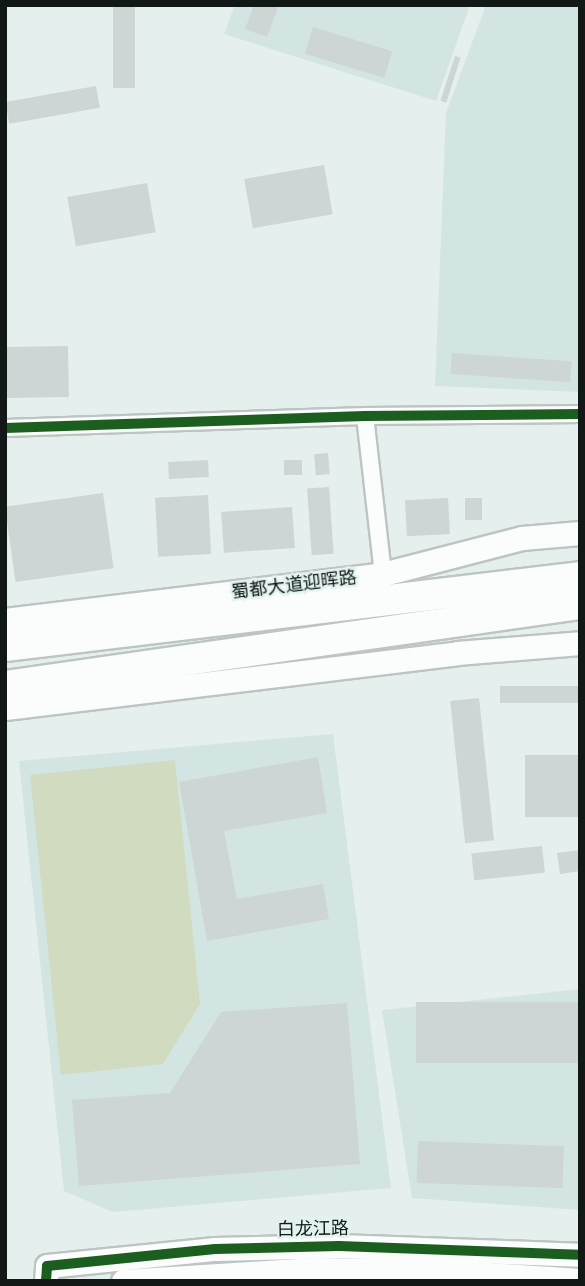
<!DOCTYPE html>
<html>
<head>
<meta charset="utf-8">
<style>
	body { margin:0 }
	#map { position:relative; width:585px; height:1286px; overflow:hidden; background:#e5efed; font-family:Poppins,"Noto Sans SC",sans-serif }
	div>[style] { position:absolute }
	.built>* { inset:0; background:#d3e5e2 }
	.green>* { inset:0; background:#d0dbc0 }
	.building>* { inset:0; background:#cdd5d5; transform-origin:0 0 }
	.roads { filter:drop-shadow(2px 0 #bdc5c3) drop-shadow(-2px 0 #bdc5c3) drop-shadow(0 2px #bdc5c3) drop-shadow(0 -2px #bdc5c3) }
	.street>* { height:16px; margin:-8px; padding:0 8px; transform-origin:8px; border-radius:8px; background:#fbfdfc }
	.secondary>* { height:23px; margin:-11.5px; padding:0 11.5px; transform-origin:11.5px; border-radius:11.5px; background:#fbfdfc }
	.highway>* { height:30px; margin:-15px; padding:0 15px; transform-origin:15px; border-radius:15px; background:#fbfdfc }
	.cycleway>* { height:10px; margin:-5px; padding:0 5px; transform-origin:5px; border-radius:5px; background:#1b5e20 }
	span { translate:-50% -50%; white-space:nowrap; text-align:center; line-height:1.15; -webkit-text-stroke:5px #e1f3ef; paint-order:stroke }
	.street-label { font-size:18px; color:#121816 }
	.frame { position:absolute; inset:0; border:7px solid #121816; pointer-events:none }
</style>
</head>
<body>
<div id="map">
	<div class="built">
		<div style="clip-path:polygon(235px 5px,470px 5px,436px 101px,224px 34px)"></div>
		<div style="clip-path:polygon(486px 5px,580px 5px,580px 392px,435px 386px,446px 113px)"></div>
		<div style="clip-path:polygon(333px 734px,391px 1188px,113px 1212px,64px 1191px,19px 761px)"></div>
		<div style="clip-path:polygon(580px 989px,580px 1210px,412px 1198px,382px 1010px)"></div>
	</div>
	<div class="green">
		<div style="clip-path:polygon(175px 760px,200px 1004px,163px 1064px,61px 1075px,30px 775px)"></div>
	</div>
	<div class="building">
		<div style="left:113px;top:5px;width:22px;height:83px"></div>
		<div style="clip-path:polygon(254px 5px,279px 5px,267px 37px,245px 29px)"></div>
		<div style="left:313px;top:27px;width:83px;height:28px;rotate:17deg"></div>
		<div style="left:455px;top:56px;width:6px;height:47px;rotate:18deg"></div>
		<div style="left:96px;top:86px;width:22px;height:92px;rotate:80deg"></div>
		<div style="left:324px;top:165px;width:50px;height:81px;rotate:80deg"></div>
		<div style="left:147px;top:183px;width:50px;height:81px;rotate:80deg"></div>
		<div style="left:68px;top:346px;width:51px;height:63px;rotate:89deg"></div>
		<div style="left:452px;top:353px;width:120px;height:21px;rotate:4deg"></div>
		<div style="left:328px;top:453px;width:21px;height:14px;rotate:85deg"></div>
		<div style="left:208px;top:460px;width:17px;height:40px;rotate:87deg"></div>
		<div style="left:284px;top:460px;width:18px;height:15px"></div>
		<div style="left:329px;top:487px;width:67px;height:22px;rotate:86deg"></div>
		<div style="left:103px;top:493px;width:76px;height:99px;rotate:82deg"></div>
		<div style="left:208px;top:495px;width:59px;height:53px;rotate:87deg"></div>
		<div style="left:448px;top:498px;width:36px;height:43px;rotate:87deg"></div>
		<div style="left:465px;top:498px;width:17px;height:22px"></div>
		<div style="left:292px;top:507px;width:41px;height:71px;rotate:86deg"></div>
		<div style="left:580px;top:686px;width:17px;height:80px;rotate:90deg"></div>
		<div style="left:479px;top:698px;width:143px;height:29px;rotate:84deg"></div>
		<div style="left:580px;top:755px;width:62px;height:55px;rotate:90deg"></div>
		<div style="clip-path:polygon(318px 757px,327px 813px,224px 831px,237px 899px,323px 884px,329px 919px,207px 941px,179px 782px)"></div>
		<div style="left:542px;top:846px;width:27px;height:71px;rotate:84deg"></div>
		<div style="clip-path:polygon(580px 850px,580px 871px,560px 874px,557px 853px)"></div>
		<div style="left:580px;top:1002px;width:61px;height:164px;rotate:90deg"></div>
		<div style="clip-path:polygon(347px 1003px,360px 1164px,79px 1186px,72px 1100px,170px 1093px,221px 1012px)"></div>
		<div style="left:418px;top:1141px;width:146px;height:42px;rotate:2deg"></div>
	</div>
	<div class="roads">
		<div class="street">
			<div style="left:365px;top:416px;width:159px;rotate:83.5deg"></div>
			<div style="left:5px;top:428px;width:360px;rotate:-1.9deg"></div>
			<div style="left:365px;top:416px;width:215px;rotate:-0.5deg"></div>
		</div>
		<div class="secondary">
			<div style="left:5px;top:620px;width:381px;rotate:-6.9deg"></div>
			<div style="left:383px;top:574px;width:144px;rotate:-14.5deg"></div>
			<div style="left:522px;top:538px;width:58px;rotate:-4.9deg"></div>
			<div style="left:5px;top:708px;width:455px;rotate:-6.9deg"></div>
			<div style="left:457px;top:653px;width:123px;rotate:-4.6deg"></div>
			<div style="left:46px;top:1281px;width:15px;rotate:-86deg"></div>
			<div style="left:47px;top:1266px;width:169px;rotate:-5.8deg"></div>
			<div style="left:215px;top:1249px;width:124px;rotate:-1.4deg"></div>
			<div style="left:339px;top:1246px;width:241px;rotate:2.1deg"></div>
			<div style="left:123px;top:1281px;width:192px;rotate:-3.6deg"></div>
			<div style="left:315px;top:1269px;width:126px;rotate:0.9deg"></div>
			<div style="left:441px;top:1271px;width:139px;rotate:3.7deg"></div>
		</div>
		<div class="highway">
			<div style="left:5px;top:646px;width:579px;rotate:-6.84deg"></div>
			<div style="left:5px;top:686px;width:581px;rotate:-8.12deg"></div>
		</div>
	</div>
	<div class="cycleway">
		<div style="left:5px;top:428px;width:360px;rotate:-1.9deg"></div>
		<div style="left:365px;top:416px;width:215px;rotate:-0.5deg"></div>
		<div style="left:46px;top:1281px;width:15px;rotate:-86deg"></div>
		<div style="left:47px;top:1266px;width:169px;rotate:-5.8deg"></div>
		<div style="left:215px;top:1249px;width:124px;rotate:-1.4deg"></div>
		<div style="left:339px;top:1246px;width:241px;rotate:2.1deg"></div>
	</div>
	<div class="street-label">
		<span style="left:294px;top:585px;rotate:-7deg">蜀都大道迎晖路</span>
		<span style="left:313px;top:1229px;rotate:-1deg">白龙江路</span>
	</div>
	<div class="frame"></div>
</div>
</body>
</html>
